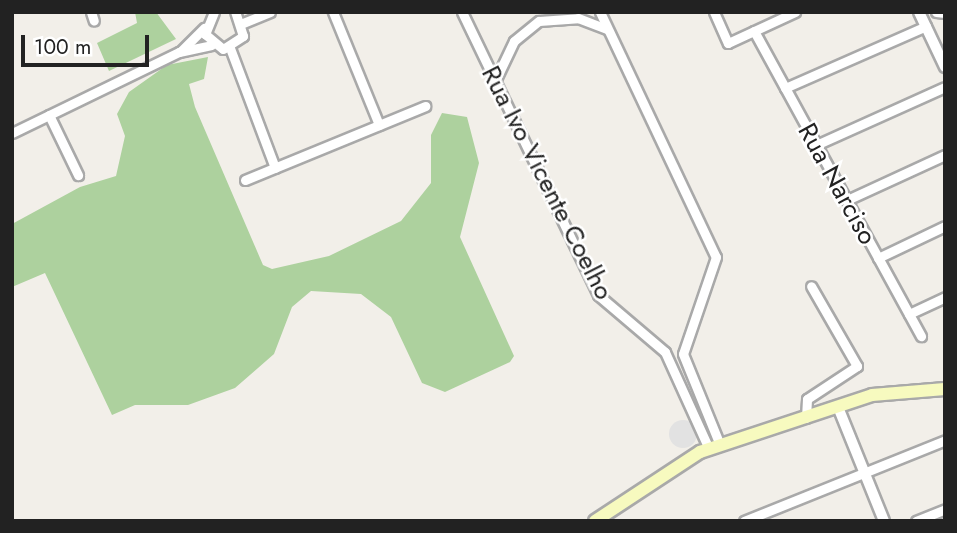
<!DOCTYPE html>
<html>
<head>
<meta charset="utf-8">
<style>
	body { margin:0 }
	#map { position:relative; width:957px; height:533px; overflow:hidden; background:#f2efe9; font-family:Jost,sans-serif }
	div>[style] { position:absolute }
	.forest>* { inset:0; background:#add19e }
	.parking>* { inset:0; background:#e2e2e2 }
	.round { border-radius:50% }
	.roads { filter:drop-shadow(2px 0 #a9a9a9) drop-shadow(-2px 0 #a9a9a9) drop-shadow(0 2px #a9a9a9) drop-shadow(0 -2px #a9a9a9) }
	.minor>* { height:9px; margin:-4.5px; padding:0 4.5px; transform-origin:4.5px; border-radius:4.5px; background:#fff }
	.tertiary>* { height:10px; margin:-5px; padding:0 5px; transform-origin:5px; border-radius:5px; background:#fff }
	.secondary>* { height:12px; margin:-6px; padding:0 6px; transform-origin:6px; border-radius:6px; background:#f7fabf }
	span { translate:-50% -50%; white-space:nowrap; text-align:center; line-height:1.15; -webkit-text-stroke:5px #fff; paint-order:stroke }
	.street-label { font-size:26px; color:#222 }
	.frame { position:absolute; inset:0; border:14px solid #222; pointer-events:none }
	.scale { position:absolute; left:21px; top:35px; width:128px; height:32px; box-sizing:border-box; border:4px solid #222; border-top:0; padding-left:9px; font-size:21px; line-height:24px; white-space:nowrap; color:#222; -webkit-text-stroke:5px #fff; paint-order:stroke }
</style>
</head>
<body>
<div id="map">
	<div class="forest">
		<div style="clip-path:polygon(135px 12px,156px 12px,176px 39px,109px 71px,97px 43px,137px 23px)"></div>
		<div style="clip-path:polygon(208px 57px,204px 79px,189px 84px,195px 107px,263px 265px,272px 269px,329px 256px,401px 221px,431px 183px,431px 135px,442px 113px,467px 117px,479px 163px,460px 237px,514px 356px,510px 362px,445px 392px,422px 383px,391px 317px,361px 294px,311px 291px,292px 307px,274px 354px,235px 388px,188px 405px,135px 405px,112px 415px,45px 273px,12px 287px,12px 224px,80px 187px,116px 176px,125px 136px,117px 114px,129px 92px,167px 65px)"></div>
	</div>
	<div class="parking">
		<div class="round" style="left:669px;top:420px;width:28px;height:28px"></div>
	</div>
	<div class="roads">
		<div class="minor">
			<div style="left:91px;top:12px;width:9px;rotate:72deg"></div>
			<div style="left:214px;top:12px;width:24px;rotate:112deg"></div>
			<div style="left:205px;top:34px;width:23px;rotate:40deg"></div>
			<div style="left:223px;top:49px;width:24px;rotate:-33deg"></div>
			<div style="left:243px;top:36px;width:25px;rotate:-108deg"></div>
			<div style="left:333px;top:12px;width:122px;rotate:67.8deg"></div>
			<div style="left:462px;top:12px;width:314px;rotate:64.3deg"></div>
			<div style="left:598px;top:295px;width:88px;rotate:40.4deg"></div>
			<div style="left:665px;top:352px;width:107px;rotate:65.6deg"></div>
			<div style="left:600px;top:12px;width:271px;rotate:64.7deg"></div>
			<div style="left:716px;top:257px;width:102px;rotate:108.8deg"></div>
			<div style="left:683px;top:354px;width:98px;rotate:67.9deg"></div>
			<div style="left:714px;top:12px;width:34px;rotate:66deg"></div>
			<div style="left:728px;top:43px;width:74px;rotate:-24.8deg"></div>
			<div style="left:936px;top:12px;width:9px;rotate:6deg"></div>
			<div style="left:243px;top:23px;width:29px;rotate:-22deg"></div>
			<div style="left:754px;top:31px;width:348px;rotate:61.3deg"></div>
			<div style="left:230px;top:48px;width:128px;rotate:69.4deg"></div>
			<div style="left:181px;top:51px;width:33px;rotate:-45deg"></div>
			<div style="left:495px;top:81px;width:44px;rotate:-64.6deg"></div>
			<div style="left:514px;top:41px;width:32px;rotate:-39deg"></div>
			<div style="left:539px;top:21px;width:39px;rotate:-4deg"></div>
			<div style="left:578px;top:18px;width:31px;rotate:21deg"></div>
			<div style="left:785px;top:88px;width:154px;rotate:-23.7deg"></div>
			<div style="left:49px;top:115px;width:67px;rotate:64.2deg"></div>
			<div style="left:12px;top:133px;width:186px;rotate:-25.9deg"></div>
			<div style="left:179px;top:52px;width:33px;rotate:-12deg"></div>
			<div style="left:816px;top:145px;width:141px;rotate:-24.2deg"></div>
			<div style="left:245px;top:180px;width:195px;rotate:-22.3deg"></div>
			<div style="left:847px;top:200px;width:108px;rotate:-24.7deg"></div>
			<div style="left:878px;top:258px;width:74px;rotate:-25.5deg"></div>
			<div style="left:909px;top:314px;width:40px;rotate:-25deg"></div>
			<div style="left:806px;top:418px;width:19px;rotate:-87deg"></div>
			<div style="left:807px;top:399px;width:60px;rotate:-33.4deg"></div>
			<div style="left:857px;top:366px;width:92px;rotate:-119.9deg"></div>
			<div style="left:744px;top:521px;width:217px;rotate:-21.9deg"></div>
			<div style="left:916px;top:521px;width:31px;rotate:-22deg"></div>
		</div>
		<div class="tertiary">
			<div style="left:919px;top:12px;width:61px;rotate:64.7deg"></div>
			<div style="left:838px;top:407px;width:123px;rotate:68deg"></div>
		</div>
		<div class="secondary">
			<div style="left:595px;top:521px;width:126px;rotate:-33.3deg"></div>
			<div style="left:700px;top:452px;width:181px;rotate:-18.3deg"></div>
			<div style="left:872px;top:395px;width:73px;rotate:-4.7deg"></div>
		</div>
	</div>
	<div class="street-label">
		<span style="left:547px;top:183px;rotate:63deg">Rua Ivo Vicente Coelho</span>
		<span style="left:837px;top:184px;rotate:61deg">Rua Narciso</span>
	</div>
	<div class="frame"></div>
	<div class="scale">100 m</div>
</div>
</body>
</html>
